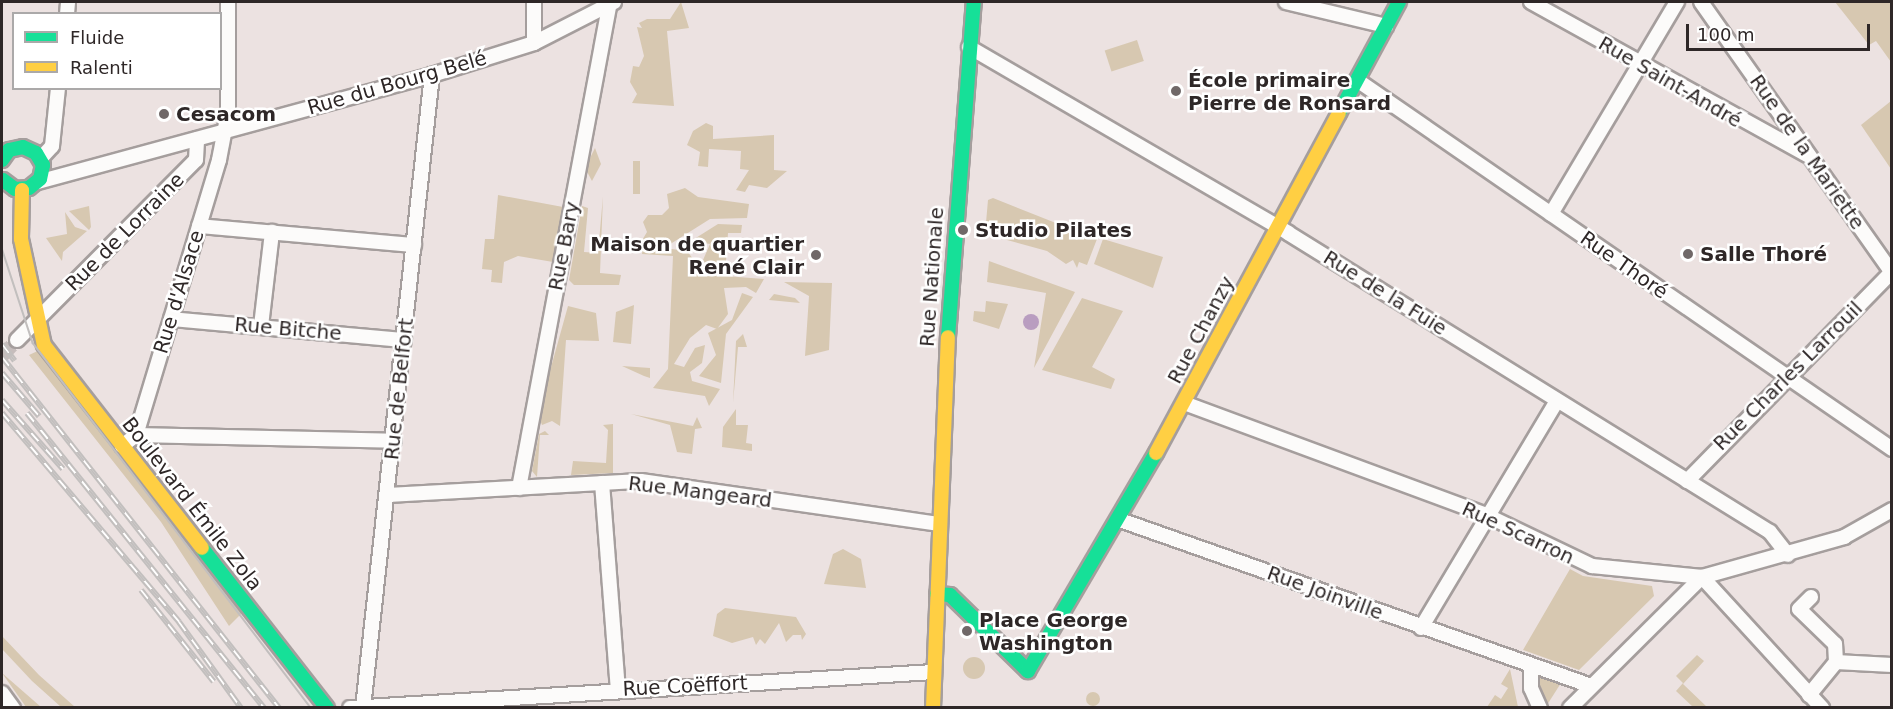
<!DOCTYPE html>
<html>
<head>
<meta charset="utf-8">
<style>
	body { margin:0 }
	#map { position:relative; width:1893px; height:709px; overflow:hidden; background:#ece2e1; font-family:"DejaVu Sans",sans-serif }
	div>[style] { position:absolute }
	.green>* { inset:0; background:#d7c8b1; transform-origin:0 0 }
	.round { border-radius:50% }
	.water>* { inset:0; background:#b99dc0 }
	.street-tunnel>* { height:14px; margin-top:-7px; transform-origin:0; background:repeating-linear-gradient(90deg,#c6bdbc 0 14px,transparent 0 21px) }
	.roads { filter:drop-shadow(2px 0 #a59e9d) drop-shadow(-2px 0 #a59e9d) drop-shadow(0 2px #a59e9d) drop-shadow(0 -2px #a59e9d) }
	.street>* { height:14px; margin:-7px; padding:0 7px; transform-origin:7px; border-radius:7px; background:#fcfbfa }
	.fast>* { height:14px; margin:-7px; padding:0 7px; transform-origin:7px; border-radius:7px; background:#16e098 }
	.slow>* { height:14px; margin:-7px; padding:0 7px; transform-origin:7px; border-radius:7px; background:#ffcf43 }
	.tram>* { height:1.5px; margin:-0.75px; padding:0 0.75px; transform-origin:0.75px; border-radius:0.75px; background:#c2bfbe }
	.rail>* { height:6px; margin-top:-3px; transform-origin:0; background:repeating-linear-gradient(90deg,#fff 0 11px,#c2bfbe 0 22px); box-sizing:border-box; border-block:2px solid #c2bfbe }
	.dots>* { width:16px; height:16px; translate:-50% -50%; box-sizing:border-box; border:3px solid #fff; border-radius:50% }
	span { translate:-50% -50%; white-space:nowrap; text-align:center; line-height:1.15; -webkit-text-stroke:5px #fff; paint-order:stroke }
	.poi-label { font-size:20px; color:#2e2727; font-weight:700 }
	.left { translate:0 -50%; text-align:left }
	.right { translate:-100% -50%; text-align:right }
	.street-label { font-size:20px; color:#2e2727 }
	.frame { position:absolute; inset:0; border:3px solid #2e2727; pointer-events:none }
	.legend { position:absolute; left:12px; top:12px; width:210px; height:78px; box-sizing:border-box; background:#fff; border:2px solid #aba9a9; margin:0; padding:8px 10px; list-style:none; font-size:18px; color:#2e2727 }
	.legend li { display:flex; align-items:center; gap:12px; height:30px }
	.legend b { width:30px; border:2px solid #aba9a9 }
	.scale { position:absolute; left:1686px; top:24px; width:184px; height:27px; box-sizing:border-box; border:3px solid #2e2727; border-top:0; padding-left:8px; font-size:18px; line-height:21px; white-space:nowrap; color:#2e2727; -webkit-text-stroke:4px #fff; paint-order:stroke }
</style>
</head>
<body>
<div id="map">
	<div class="green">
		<div style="clip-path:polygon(681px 2px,689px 28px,667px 31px,674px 106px,632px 103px,637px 94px,630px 82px,633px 66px,639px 67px,644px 56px,637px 27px,642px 28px,639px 23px,647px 19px,670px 19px)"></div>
		<div style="clip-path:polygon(1835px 2px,1891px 2px,1891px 62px,1876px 41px,1869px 45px)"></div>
		<div style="left:1137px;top:40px;width:22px;height:34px;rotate:72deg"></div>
		<div style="clip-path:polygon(1891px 101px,1891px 169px,1861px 125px)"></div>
		<div style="clip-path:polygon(706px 123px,713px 126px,713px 139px,774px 135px,774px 170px,787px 171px,767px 188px,749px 185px,745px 192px,736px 190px,749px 170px,740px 169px,741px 151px,709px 149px,708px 167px,698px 166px,700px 152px,687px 145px,693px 131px)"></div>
		<div style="clip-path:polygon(595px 148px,601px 164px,592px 181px,585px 168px)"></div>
		<div style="left:633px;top:161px;width:7px;height:33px"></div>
		<div style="clip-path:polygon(685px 188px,698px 197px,749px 204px,747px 218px,710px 219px,664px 248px,687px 251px,706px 276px,714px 276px,703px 260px,710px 244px,691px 241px,718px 224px,742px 225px,741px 233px,728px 233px,725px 276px,764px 279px,756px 293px,746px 287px,724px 288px,728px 314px,717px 329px,706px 325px,690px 338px,674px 364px,684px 367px,695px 348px,705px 345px,702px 363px,690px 372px,692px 381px,720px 389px,709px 406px,705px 396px,653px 388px,668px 369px,673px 256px,642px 254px,643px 247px,650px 247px,641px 242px,647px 232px,643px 222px,648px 215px,662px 215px,669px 208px,667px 194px)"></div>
		<div style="clip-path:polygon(498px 195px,563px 207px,553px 262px,518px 256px,504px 262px,502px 283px,491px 282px,492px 270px,482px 269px,485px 239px,494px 239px)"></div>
		<div style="clip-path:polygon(603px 196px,600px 273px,621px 275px,619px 285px,574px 285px,569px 280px,582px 206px,588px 208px,584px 252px,598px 253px)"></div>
		<div style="clip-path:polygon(993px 198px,1071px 229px,1079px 226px,1083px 234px,1090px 230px,1089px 236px,1097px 239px,1087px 265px,1079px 262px,1077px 268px,1073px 260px,1066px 264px,1047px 251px,985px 234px,988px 200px)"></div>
		<div style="clip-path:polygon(89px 206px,91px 227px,89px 230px,69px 211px)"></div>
		<div style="clip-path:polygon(65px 212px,75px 227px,87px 231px,63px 252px,62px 261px,46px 238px,67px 234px)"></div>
		<div style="clip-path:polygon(1103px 239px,1163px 257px,1153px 288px,1094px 264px)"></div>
		<div style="clip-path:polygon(989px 261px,1075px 292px,1034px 368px,1046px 293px,987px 282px)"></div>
		<div style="clip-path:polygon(784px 282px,832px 283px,829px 350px,805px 356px,809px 296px)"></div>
		<div style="clip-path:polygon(742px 293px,753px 297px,726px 334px,721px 383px,699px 376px,716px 355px,708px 333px,732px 320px)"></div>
		<div style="clip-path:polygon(774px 294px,795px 298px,800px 303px,769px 300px)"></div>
		<div style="clip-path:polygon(1082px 298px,1123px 311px,1092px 367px,1115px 379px,1111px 389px,1042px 370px)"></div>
		<div style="clip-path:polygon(986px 301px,1008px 304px,999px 329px,973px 321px,974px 311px,985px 312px)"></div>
		<div style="clip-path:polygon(634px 305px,631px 344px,613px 342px,616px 312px)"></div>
		<div style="clip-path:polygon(568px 306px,596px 313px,599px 341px,566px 340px,560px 426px,552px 421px,542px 425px,538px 414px)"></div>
		<div style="clip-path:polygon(743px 334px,747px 347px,738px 347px,733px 403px,736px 341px)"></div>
		<div style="clip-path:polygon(42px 349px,245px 610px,229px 626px,161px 522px,29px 355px)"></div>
		<div style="clip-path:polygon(622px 366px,650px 368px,650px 378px,644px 376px)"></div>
		<div style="clip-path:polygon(736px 409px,736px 425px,748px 425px,746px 443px,752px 444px,752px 451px,722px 447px,723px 427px)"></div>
		<div style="clip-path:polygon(631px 414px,693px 426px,697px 417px,702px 428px,695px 429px,692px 454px,677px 452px,670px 425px)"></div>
		<div style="clip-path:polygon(613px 424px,613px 473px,571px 475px,573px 461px,606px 463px,608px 430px,603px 425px)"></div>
		<div style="clip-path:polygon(545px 431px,549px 435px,540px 435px,537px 477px,532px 471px,539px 434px)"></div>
		<div style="clip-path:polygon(843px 549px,861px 559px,866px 588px,824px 584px,833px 554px)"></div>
		<div style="clip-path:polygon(1570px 569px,1583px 576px,1652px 586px,1654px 596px,1579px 670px,1523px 650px)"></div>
		<div style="clip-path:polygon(725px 608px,796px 617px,806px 634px,802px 640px,801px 635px,793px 635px,786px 642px,779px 623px,765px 644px,760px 639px,756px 645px,753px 637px,732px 643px,713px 636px,717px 614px)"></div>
		<div style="clip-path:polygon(2px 636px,39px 675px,75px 707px,61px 707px,32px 681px,2px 649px)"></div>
		<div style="clip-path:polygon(1697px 655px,1704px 661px,1683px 684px,1707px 707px,1693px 707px,1676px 691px,1683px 683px,1676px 676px)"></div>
		<div class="round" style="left:963px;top:657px;width:22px;height:22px"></div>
		<div style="clip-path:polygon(1510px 669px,1518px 707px,1487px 707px,1495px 695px,1501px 699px,1508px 688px,1501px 684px)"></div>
		<div style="clip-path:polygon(2px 673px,41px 707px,26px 707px)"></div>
		<div style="clip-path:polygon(1542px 673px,1561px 683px,1547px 705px,1540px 701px,1536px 680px)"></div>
		<div class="round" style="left:1086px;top:692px;width:14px;height:14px"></div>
	</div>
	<div class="water">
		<div class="round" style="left:1023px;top:314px;width:16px;height:16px"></div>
	</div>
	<div class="street-tunnel">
		<div style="left:2px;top:356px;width:22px;rotate:-47deg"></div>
	</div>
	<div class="roads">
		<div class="street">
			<div style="left:534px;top:2px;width:41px;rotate:90deg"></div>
			<div style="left:1286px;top:2px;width:103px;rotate:13.5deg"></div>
			<div style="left:1531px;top:2px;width:316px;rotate:29deg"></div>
			<div style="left:1701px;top:2px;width:332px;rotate:54.8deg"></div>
			<div style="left:67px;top:14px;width:12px;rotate:-85deg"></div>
			<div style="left:969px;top:47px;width:369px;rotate:30.2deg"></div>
			<div style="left:1288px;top:233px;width:567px;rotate:31.81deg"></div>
			<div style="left:1770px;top:532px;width:29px;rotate:52deg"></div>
			<div style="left:1357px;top:80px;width:650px;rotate:34.59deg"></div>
			<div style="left:41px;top:158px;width:16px;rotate:-47deg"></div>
			<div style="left:52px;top:146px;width:58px;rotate:-84.1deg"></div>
			<div style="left:38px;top:182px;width:408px;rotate:-15.2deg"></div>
			<div style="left:432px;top:75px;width:107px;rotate:-17.4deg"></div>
			<div style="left:534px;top:43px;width:90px;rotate:-27.1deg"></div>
			<div style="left:1551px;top:214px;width:247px;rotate:-59.3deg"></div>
			<div style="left:199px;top:226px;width:216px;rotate:5.1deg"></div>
			<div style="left:171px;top:319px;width:234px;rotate:5.2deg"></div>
			<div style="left:261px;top:326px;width:95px;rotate:-83.3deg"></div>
			<div style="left:17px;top:340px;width:254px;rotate:-45.2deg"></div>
			<div style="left:196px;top:160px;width:21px;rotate:-87deg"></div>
			<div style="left:1184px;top:403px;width:322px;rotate:20.3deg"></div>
			<div style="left:1486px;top:515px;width:118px;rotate:25.7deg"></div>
			<div style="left:1592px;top:566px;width:111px;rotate:5.7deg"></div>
			<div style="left:1702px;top:577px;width:148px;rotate:-15.7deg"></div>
			<div style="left:1844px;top:537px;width:55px;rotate:-29.4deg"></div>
			<div style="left:136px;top:435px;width:258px;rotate:1.3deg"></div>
			<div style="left:122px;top:446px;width:18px;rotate:-38deg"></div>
			<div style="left:136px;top:435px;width:287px;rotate:-73.2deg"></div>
			<div style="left:219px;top:160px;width:48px;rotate:-79.2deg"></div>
			<div style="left:228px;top:113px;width:111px;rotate:-90deg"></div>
			<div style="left:1687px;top:481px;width:291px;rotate:-45.6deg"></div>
			<div style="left:602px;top:483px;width:207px;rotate:85.6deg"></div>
			<div style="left:519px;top:488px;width:491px;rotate:-79.4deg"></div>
			<div style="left:388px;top:495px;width:253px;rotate:-3.2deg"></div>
			<div style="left:641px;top:481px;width:302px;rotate:8.2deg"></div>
			<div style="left:1120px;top:520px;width:499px;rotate:19.4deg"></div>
			<div style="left:1702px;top:577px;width:178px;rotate:47.5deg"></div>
			<div style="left:1421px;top:628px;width:265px;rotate:-59.1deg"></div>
			<div style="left:1836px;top:662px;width:56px;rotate:3.1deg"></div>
			<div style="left:1531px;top:667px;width:21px;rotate:90deg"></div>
			<div style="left:1531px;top:688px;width:22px;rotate:66deg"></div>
			<div style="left:2px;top:693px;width:19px;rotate:54deg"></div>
			<div style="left:1809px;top:695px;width:43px;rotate:-50.7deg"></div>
			<div style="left:1836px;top:662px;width:18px;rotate:-93deg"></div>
			<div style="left:1835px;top:644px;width:50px;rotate:-135.8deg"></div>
			<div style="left:1799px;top:609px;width:17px;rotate:-45deg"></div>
			<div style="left:350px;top:708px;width:585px;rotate:-3.53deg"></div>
			<div style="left:363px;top:708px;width:637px;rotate:-83.78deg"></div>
			<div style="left:1570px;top:708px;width:186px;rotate:-44.8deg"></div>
		</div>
		<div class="fast">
			<div style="left:1339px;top:113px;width:126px;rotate:-61.6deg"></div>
			<div style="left:2px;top:160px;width:12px;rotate:-55deg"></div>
			<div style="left:9px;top:150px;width:14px;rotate:-12deg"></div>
			<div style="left:23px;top:147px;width:14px;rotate:25deg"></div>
			<div style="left:36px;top:153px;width:14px;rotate:60deg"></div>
			<div style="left:43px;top:165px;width:14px;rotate:102deg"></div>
			<div style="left:40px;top:179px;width:14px;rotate:141deg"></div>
			<div style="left:29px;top:188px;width:14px;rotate:176deg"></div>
			<div style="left:15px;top:189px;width:15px;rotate:-143deg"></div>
			<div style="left:948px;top:337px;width:336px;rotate:-85.6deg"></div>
			<div style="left:202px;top:548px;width:203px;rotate:52deg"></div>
			<div style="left:937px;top:594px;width:13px;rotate:4deg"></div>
			<div style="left:950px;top:595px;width:109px;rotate:44.3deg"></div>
			<div style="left:1028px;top:671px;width:253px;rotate:-59.6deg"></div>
		</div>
		<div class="slow">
			<div style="left:22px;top:190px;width:49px;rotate:91.2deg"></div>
			<div style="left:21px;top:239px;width:108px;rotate:77.8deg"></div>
			<div style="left:44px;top:345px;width:257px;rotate:52.1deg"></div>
			<div style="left:1156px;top:453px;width:386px;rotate:-61.7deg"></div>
			<div style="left:933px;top:708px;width:371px;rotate:-87.7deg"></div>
		</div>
	</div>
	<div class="tram">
		<div style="left:2px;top:248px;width:100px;rotate:71.9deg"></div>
		<div style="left:33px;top:343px;width:459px;rotate:52.7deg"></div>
	</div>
	<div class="rail">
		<div style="left:2px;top:344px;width:21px;rotate:53deg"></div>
		<div style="left:2px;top:357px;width:447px;rotate:51.7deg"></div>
		<div style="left:2px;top:373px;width:57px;rotate:49.3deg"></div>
		<div style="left:2px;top:400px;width:92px;rotate:48.5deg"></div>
		<div style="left:2px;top:413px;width:274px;rotate:49.7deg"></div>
		<div style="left:179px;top:622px;width:106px;rotate:54.2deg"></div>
		<div style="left:27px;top:413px;width:378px;rotate:51.2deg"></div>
		<div style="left:141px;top:590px;width:117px;rotate:51.6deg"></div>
	</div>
	<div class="dots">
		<div style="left:1176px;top:91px;background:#706868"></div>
		<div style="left:164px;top:114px;background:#706868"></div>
		<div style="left:963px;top:230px;background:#706868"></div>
		<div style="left:1688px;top:254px;background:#706868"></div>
		<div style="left:816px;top:255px;background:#706868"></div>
		<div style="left:967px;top:631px;background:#706868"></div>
	</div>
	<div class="poi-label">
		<span class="left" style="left:1188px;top:92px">École primaire<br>Pierre de Ronsard</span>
		<span class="left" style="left:176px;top:114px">Cesacom</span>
		<span class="left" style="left:975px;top:230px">Studio Pilates</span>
		<span class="right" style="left:804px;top:256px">Maison de quartier<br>René Clair</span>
		<span class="left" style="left:1700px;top:254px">Salle Thoré</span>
		<span class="left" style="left:979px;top:632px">Place George<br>Washington</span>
	</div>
	<div class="street-label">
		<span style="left:1670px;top:82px;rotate:30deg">Rue Saint-André</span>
		<span style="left:397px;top:83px;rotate:-16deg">Rue du Bourg Belé</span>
		<span style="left:1807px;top:152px;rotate:55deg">Rue de la Mariette</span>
		<span style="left:125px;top:232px;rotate:-45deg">Rue de Lorraine</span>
		<span style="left:564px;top:246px;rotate:-79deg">Rue Bary</span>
		<span style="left:1624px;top:265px;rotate:35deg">Rue Thoré</span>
		<span style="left:932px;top:277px;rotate:-86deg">Rue Nationale</span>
		<span style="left:179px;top:292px;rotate:-73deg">Rue d'Alsace</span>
		<span style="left:1385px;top:293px;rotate:32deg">Rue de la Fuie</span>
		<span style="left:288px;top:329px;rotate:5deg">Rue Bitche</span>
		<span style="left:1201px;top:330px;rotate:-62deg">Rue Chanzy</span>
		<span style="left:1788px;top:376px;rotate:-45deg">Rue Charles Larrouil</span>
		<span style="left:399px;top:389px;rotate:-84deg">Rue de Belfort</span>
		<span style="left:700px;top:492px;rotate:7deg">Rue Mangeard</span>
		<span style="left:192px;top:504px;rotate:52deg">Boulevard Émile Zola</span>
		<span style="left:1518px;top:533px;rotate:25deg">Rue Scarron</span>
		<span style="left:1325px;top:593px;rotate:20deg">Rue Joinville</span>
		<span style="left:685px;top:686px;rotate:-3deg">Rue Coëffort</span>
	</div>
	<div class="frame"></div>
	<ul class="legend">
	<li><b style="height:8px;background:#16e098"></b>Fluide</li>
	<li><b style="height:8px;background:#ffcf43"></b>Ralenti</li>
	</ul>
	<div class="scale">100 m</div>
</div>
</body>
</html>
